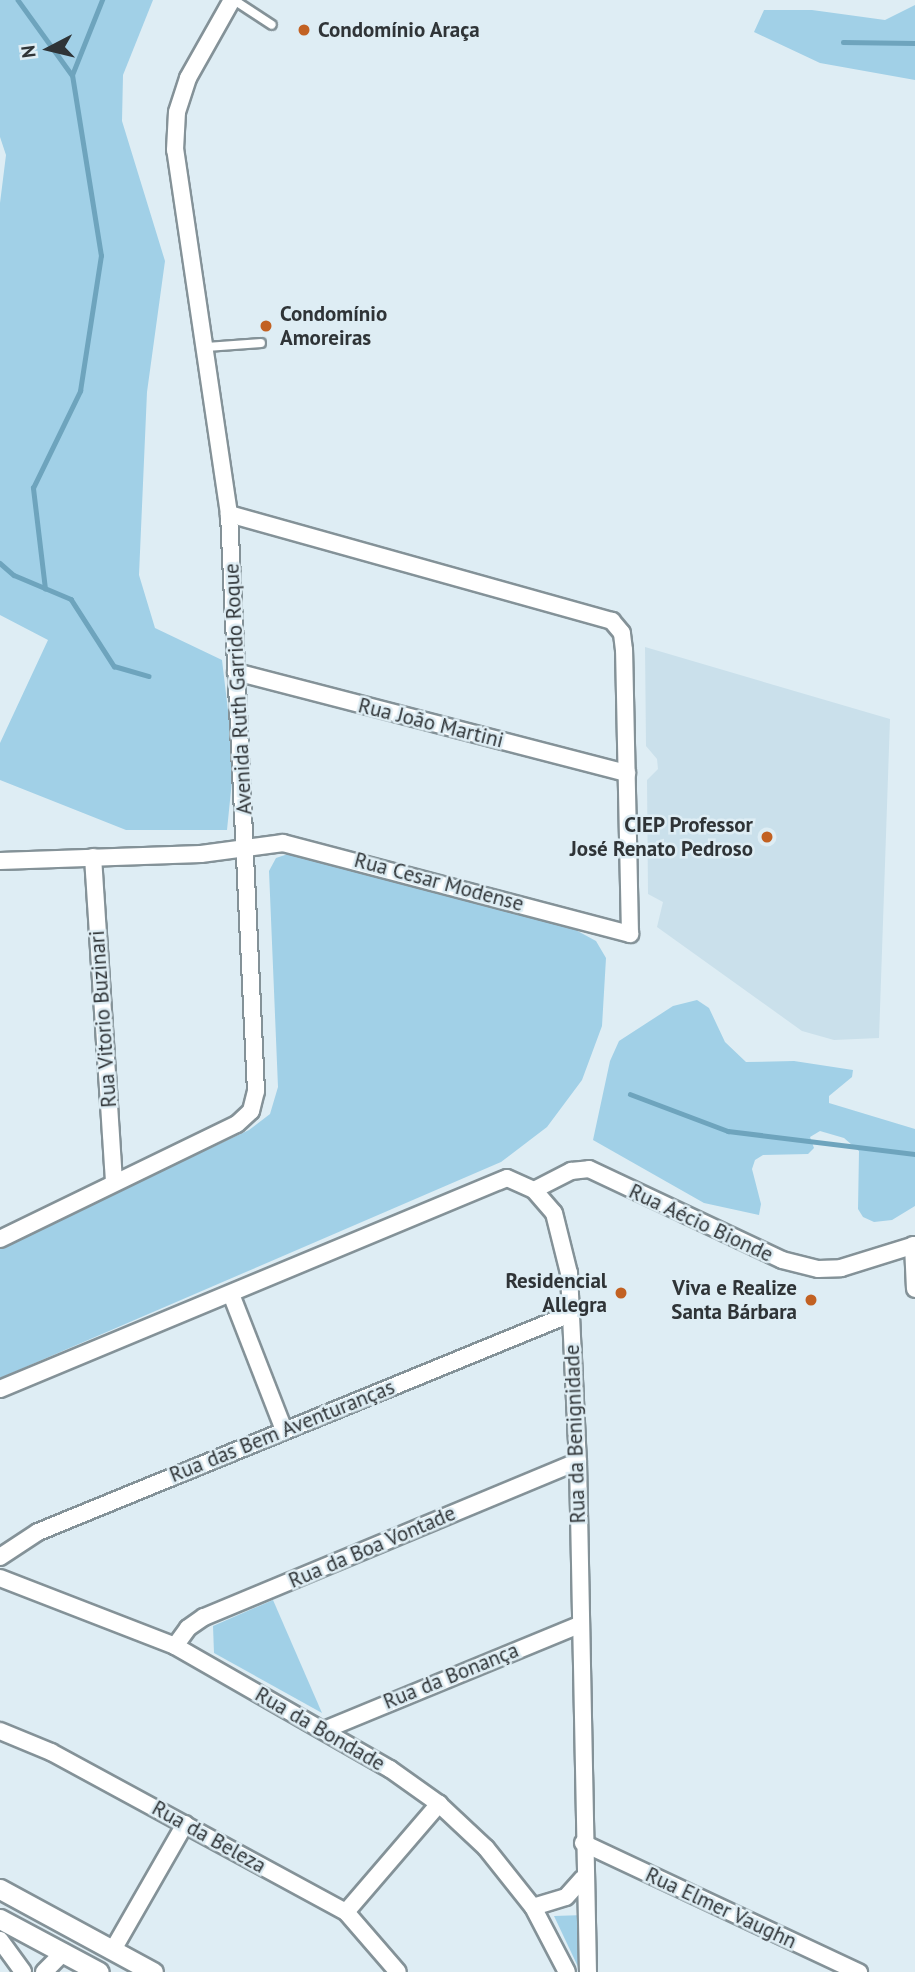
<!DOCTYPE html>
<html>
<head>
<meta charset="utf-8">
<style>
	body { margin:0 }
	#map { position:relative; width:915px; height:1972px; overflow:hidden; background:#deedf4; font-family:"PT Sans",sans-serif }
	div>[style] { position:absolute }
	.built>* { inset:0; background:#cae0eb }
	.green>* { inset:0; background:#a1d0e7 }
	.stream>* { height:4.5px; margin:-2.25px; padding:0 2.25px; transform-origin:2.25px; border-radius:2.25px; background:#6ea4bd }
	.roads { filter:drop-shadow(2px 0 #849298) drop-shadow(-2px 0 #849298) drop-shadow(0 2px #849298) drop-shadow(0 -2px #849298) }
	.service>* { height:8px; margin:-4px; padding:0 4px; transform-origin:4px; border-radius:4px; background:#fff }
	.minor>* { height:16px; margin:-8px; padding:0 8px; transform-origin:8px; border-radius:8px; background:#fff }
	.tertiary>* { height:19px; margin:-9.5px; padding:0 9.5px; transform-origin:9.5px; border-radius:9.5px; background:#fff }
	.dots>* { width:19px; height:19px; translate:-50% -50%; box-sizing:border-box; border:4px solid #deedf4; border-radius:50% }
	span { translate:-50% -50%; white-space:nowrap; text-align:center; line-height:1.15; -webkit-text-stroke:5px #deedf4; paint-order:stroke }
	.poi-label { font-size:21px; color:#2f3437; font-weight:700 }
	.left { translate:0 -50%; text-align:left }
	.right { translate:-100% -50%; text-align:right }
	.street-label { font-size:21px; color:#2f3437 }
	.north { position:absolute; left:14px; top:14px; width:70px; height:70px; -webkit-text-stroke:5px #deedf4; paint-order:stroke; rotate:263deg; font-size:19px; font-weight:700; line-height:28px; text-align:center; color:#2f3437 }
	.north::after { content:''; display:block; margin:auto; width:24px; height:32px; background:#2f3437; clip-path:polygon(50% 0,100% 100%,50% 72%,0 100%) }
</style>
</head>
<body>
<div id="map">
	<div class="built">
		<div style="clip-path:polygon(645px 647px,890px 719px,879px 1038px,834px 1040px,802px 1031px,657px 927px,663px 902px,648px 894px,647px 780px,658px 769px,657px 759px,646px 746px)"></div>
	</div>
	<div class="green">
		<div style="clip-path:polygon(0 0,153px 0,123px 75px,122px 121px,165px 261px,147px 392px,139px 575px,155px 628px,222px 660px,234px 761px,227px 830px,126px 830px,0 780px,0 743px,48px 640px,0 615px,0 203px,6px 155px,0 137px)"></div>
		<div style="clip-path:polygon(915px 5px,915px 80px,820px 63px,754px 32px,764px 10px,812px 10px,885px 20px)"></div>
		<div style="clip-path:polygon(297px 851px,572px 928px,596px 941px,606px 958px,602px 1026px,582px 1080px,547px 1127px,501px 1162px,0 1378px,0 1247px,249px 1130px,270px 1114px,278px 1087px,269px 871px,276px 858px)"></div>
		<div style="clip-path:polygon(697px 1000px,709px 1008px,725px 1042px,746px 1062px,794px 1061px,853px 1070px,852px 1077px,829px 1096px,829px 1103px,915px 1129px,915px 1206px,892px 1220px,874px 1222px,863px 1217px,858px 1209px,859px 1151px,844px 1138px,820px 1131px,810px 1137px,814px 1148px,808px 1154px,763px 1155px,755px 1160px,752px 1169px,761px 1204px,759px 1215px,704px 1203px,593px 1140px,610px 1061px,619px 1041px,673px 1006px)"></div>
		<div style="clip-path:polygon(273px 1600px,322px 1713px,214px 1653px,213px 1626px)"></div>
		<div style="clip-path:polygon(584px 1915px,580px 1971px,554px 1916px)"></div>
	</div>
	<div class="stream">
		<div style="left:18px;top:0;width:92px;rotate:54.2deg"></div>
		<div style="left:843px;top:42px;width:72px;rotate:0.8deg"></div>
		<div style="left:0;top:563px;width:18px;rotate:41deg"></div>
		<div style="left:14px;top:575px;width:62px;rotate:22.8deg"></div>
		<div style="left:71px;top:599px;width:80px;rotate:57.3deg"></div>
		<div style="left:114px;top:666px;width:36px;rotate:16deg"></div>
		<div style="left:45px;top:589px;width:102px;rotate:-96.8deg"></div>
		<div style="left:33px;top:488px;width:108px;rotate:-64.1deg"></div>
		<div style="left:80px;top:391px;width:137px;rotate:-81.2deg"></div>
		<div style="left:101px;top:256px;width:183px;rotate:-99.1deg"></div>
		<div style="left:72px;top:75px;width:81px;rotate:-68.2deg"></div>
		<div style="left:630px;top:1094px;width:105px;rotate:20.7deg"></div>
		<div style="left:728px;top:1131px;width:188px;rotate:7deg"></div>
	</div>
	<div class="roads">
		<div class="service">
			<div style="left:234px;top:0;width:45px;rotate:33.3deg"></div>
			<div style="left:207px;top:347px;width:54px;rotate:-4.2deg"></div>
		</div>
		<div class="minor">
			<div style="left:236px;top:672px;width:404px;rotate:14.5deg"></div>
			<div style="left:93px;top:857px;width:325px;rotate:86.3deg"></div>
			<div style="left:0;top:861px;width:201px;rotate:-2deg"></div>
			<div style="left:201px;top:854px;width:83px;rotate:-7.6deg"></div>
			<div style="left:283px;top:843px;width:359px;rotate:14.7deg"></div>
			<div style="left:630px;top:934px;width:284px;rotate:-91.2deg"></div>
			<div style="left:624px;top:650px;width:17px;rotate:-97deg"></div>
			<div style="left:622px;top:633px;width:16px;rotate:-130deg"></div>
			<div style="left:612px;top:621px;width:398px;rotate:-164.4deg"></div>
			<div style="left:534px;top:1190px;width:42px;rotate:-27.2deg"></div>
			<div style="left:571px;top:1171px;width:18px;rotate:-6deg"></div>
			<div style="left:589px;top:1169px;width:213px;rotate:25.2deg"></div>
			<div style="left:782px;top:1260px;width:37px;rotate:14deg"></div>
			<div style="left:818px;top:1269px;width:23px;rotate:-2deg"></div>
			<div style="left:841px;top:1268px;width:77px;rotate:-17.3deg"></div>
			<div style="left:0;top:1239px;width:263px;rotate:-25.9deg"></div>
			<div style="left:237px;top:1124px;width:19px;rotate:-43deg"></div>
			<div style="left:251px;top:1111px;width:21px;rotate:-76deg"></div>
			<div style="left:256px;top:1091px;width:578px;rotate:-92.68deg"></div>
			<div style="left:229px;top:514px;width:368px;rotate:-98.4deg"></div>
			<div style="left:175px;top:150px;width:38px;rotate:-87deg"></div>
			<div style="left:177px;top:112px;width:36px;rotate:-72deg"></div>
			<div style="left:188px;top:78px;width:90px;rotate:-60.6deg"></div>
			<div style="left:913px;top:1245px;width:44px;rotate:87.4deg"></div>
			<div style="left:231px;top:1294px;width:146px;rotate:68.7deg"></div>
			<div style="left:0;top:1389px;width:549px;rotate:-22.6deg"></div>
			<div style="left:507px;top:1178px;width:30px;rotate:24deg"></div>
			<div style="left:534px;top:1190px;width:30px;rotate:49deg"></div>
			<div style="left:554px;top:1213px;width:62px;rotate:76deg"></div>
			<div style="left:569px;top:1273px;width:188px;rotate:87.3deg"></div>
			<div style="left:578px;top:1461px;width:511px;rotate:88.88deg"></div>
			<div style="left:0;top:1557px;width:45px;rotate:-33.3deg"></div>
			<div style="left:38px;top:1532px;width:575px;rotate:-22.28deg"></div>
			<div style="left:0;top:1578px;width:188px;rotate:21.2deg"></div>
			<div style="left:175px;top:1646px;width:248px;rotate:29.8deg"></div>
			<div style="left:390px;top:1769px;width:60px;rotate:35.5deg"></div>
			<div style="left:439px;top:1804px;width:64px;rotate:43.1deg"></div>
			<div style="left:486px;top:1848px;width:75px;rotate:51.5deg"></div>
			<div style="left:533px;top:1907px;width:73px;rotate:62.4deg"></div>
			<div style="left:175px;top:1646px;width:22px;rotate:-54deg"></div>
			<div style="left:188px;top:1628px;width:19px;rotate:-35deg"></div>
			<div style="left:204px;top:1617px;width:405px;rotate:-22.6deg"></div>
			<div style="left:324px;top:1730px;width:276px;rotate:-22.4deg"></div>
			<div style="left:0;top:1731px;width:55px;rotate:22.4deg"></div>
			<div style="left:51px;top:1752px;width:336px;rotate:28.5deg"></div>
			<div style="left:346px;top:1912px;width:79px;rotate:49.1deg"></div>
			<div style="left:583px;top:1843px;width:305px;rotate:25.1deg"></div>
			<div style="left:533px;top:1907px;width:34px;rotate:-17deg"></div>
			<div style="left:566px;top:1897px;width:25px;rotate:-48deg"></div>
			<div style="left:346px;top:1912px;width:143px;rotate:-49.3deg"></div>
			<div style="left:0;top:1940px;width:39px;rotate:54deg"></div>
			<div style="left:114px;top:1948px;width:143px;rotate:-60.2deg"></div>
			<div style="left:44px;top:1972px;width:28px;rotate:-45deg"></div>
		</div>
		<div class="tertiary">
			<div style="left:0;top:1889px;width:174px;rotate:28.5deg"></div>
			<div style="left:0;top:1919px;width:112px;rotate:28.2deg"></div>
		</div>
	</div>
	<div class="dots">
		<div style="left:304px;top:30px;background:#c26122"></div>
		<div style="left:266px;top:326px;background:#c26122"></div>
		<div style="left:767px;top:837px;background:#c26122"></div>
		<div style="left:621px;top:1293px;background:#c26122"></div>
		<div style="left:811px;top:1300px;background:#c26122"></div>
	</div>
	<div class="poi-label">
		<span class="left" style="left:318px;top:30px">Condomínio Araça</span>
		<span class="left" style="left:280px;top:326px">Condomínio<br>Amoreiras</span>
		<span class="right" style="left:753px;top:837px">CIEP Professor<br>José Renato Pedroso</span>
		<span class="right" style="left:607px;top:1293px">Residencial<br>Allegra</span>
		<span class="right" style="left:797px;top:1300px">Viva e Realize<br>Santa Bárbara</span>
	</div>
	<div class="street-label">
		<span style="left:238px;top:689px;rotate:-93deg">Avenida Ruth Garrido Roque</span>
		<span style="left:431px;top:723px;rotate:14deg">Rua João Martini</span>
		<span style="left:439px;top:882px;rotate:15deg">Rua Cesar Modense</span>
		<span style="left:103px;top:1019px;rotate:-94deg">Rua Vitorio Buzinari</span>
		<span style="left:701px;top:1223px;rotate:25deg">Rua Aécio Bionde</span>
		<span style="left:282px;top:1431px;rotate:-22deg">Rua das Bem Aventuranças</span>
		<span style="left:575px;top:1434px;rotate:-92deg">Rua da Benignidade</span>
		<span style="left:372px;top:1547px;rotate:-23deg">Rua da Boa Vontade</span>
		<span style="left:451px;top:1676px;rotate:-22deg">Rua da Bonança</span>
		<span style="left:320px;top:1729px;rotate:30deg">Rua da Bondade</span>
		<span style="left:209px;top:1837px;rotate:29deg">Rua da Beleza</span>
		<span style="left:721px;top:1908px;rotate:25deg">Rua Elmer Vaughn</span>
	</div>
	<div class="north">N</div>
</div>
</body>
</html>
